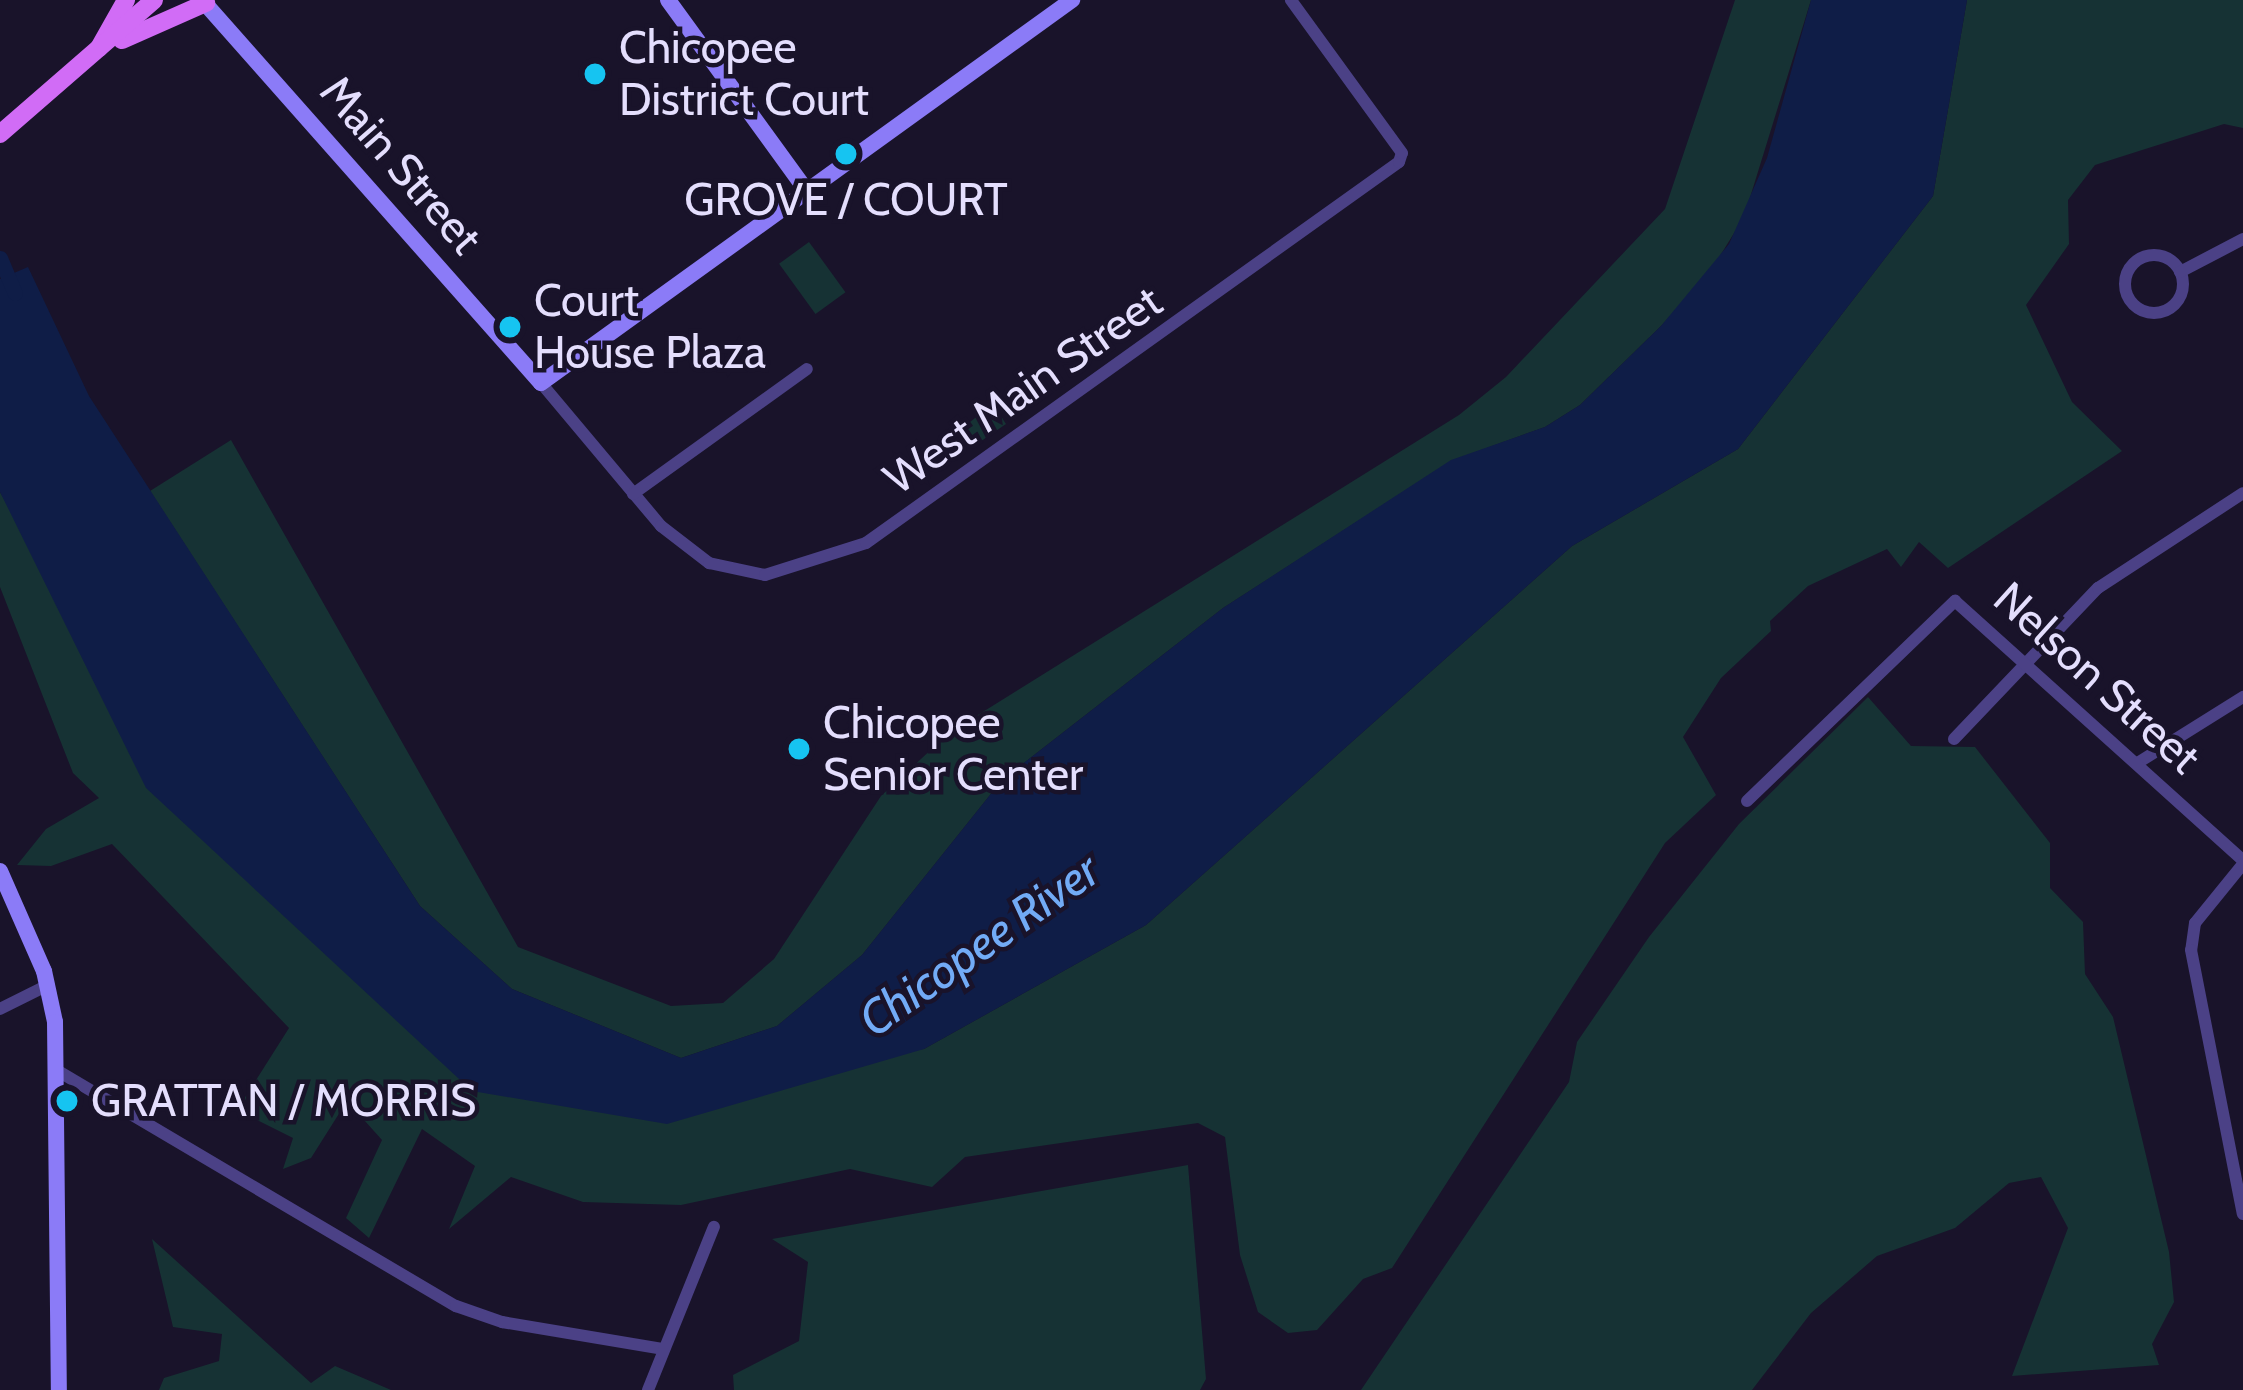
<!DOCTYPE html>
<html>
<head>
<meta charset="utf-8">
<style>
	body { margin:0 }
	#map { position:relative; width:2243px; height:1390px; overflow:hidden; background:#19132a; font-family:Cabin,sans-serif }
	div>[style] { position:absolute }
	.green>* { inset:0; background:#163234; transform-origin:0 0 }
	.water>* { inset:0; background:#0f1d47 }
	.canal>* { height:15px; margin:-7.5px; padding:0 7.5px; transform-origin:7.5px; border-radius:7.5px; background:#0f1d47 }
	.street>* { height:12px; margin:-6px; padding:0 6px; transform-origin:6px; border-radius:6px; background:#4b4186 }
	.street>.ring { margin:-6px; padding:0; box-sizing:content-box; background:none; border:12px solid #4b4186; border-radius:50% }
	.secondary>* { height:16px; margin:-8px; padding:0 8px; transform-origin:8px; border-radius:8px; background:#8b7bf7 }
	.primary>* { height:18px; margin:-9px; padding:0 9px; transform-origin:9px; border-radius:9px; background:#d16cf6 }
	.dots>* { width:33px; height:33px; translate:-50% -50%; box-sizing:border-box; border:6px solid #19132a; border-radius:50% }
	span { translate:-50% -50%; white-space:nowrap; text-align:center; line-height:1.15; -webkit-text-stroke:9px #19132a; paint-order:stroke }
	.poi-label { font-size:45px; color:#e4defd }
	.left { translate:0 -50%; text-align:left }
	.street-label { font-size:45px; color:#e4defd }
	.water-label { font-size:48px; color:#72abf6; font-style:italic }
</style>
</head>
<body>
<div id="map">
	<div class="green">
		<div style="clip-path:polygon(1735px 0,1811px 0,1744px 217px,1710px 272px,1661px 326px,1580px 405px,1545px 427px,1451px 461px,1223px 608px,1002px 780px,862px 955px,777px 1026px,681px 1058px,512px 989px,420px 906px,150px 491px,231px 440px,518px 947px,671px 1006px,723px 1003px,774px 959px,881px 796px,949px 733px,1459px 415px,1506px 377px,1665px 209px)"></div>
		<div style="clip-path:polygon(1967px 0,2243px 0,2243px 128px,2224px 124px,2095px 165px,2068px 200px,2069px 244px,2026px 305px,2072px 402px,2122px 451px,1948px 568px,1919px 542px,1901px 567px,1887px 549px,1808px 586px,1770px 621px,1771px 631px,1721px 678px,1683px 737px,1716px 795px,1665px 843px,1392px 1268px,1363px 1279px,1317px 1330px,1288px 1333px,1258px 1312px,1240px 1255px,1225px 1137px,1198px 1123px,965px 1157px,932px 1187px,850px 1169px,681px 1205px,583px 1202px,511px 1177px,449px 1229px,475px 1166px,422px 1129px,369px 1238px,346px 1218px,382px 1140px,347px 1101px,311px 1158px,283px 1169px,293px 1138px,237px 1110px,289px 1028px,112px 844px,51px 866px,17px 865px,46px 829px,99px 798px,73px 773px,0 587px,0 492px,21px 529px,472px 1091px,924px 1049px,1146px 925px,1572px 546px,1738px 449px,1933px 196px)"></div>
		<div style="left:809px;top:242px;width:62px;height:37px;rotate:54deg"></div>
		<div style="clip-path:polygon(993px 404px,1006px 424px,974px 446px,961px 429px)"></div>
		<div style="clip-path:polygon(1868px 697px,1911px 746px,1975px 747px,2050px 843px,2050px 888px,2083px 922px,2085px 974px,2113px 1017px,2169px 1252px,2174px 1302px,2152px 1344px,2159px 1365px,2012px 1376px,2068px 1228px,2041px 1177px,2009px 1183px,1955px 1228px,1877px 1256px,1811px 1313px,1752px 1390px,1361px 1390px,1569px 1082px,1577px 1042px,1649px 937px,1739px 824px)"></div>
		<div style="clip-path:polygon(1188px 1165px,1206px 1379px,1200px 1390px,734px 1390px,733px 1375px,799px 1341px,808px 1262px,772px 1239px)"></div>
		<div style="clip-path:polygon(152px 1239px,311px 1383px,335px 1366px,391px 1390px,159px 1390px,164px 1378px,219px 1361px,222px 1334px,173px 1327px)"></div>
	</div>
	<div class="water">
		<div style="clip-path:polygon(1811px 0,1967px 0,1933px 196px,1738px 449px,1572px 546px,1146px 925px,924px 1049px,667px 1124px,472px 1091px,146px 788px,0 492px,0 279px,28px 267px,89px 396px,420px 906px,512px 989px,681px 1058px,777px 1026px,862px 955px,1002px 780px,1223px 608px,1451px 460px,1545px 427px,1580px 405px,1661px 326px,1729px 244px,1767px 158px)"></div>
	</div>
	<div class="canal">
		<div style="left:0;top:258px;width:38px;rotate:67deg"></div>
	</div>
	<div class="street">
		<div class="ring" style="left:2125px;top:255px;width:46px;height:46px"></div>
		<div style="left:2180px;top:272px;width:71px;rotate:-27.6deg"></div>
		<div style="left:541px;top:383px;width:187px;rotate:50deg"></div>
		<div style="left:661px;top:526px;width:61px;rotate:37.6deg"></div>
		<div style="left:709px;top:563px;width:57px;rotate:12.1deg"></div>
		<div style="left:765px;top:575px;width:106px;rotate:-17.6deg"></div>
		<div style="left:866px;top:543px;width:655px;rotate:-35.56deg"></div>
		<div style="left:1399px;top:162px;width:9px;rotate:-72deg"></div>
		<div style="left:1402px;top:153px;width:189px;rotate:-126deg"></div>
		<div style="left:633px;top:494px;width:214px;rotate:-35.7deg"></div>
		<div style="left:1954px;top:739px;width:209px;rotate:-46.4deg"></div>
		<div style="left:2098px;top:588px;width:173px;rotate:-33.2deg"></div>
		<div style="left:2139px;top:762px;width:123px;rotate:-32deg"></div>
		<div style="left:1747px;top:801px;width:289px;rotate:-43.9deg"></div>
		<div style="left:1955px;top:601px;width:387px;rotate:42deg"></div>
		<div style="left:2243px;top:864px;width:76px;rotate:129.1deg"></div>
		<div style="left:2195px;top:923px;width:27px;rotate:98deg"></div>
		<div style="left:2191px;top:950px;width:269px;rotate:78.9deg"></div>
		<div style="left:0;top:1009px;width:54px;rotate:-26.6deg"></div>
		<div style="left:58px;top:1071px;width:462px;rotate:30.6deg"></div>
		<div style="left:456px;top:1306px;width:49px;rotate:19.2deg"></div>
		<div style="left:502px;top:1322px;width:164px;rotate:9.5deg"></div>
		<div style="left:648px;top:1390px;width:176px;rotate:-68deg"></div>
	</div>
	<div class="secondary">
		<div style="left:202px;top:0;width:511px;rotate:48.49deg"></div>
		<div style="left:541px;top:383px;width:655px;rotate:-35.8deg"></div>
		<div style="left:668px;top:0;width:236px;rotate:54deg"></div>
		<div style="left:0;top:871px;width:109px;rotate:66.3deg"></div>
		<div style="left:44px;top:971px;width:52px;rotate:77.8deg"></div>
		<div style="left:55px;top:1022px;width:368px;rotate:89.4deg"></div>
	</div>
	<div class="primary">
		<div style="left:122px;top:40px;width:92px;rotate:-23.8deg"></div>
		<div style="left:99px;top:48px;width:55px;rotate:-60.6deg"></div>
		<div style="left:0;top:134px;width:204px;rotate:-41deg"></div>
	</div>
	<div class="dots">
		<div style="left:595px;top:74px;background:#16c4f1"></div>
		<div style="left:846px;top:154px;background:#16c4f1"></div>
		<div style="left:510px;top:327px;background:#16c4f1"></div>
		<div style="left:799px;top:749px;background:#16c4f1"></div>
		<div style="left:67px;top:1101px;background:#16c4f1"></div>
	</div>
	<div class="poi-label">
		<span class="left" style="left:619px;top:74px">Chicopee<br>District Court</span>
		<span style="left:846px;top:200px">GROVE / COURT</span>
		<span class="left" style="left:534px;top:327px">Court<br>House Plaza</span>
		<span class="left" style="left:823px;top:749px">Chicopee<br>Senior Center</span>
		<span class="left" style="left:91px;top:1101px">GRATTAN / MORRIS</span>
	</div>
	<div class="street-label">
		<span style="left:401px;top:165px;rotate:49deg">Main Street</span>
		<span style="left:1023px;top:390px;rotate:-35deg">West Main Street</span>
		<span style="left:2097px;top:678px;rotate:42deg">Nelson Street</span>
	</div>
	<div class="water-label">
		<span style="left:979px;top:945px;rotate:-35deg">Chicopee River</span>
	</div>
</div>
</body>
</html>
